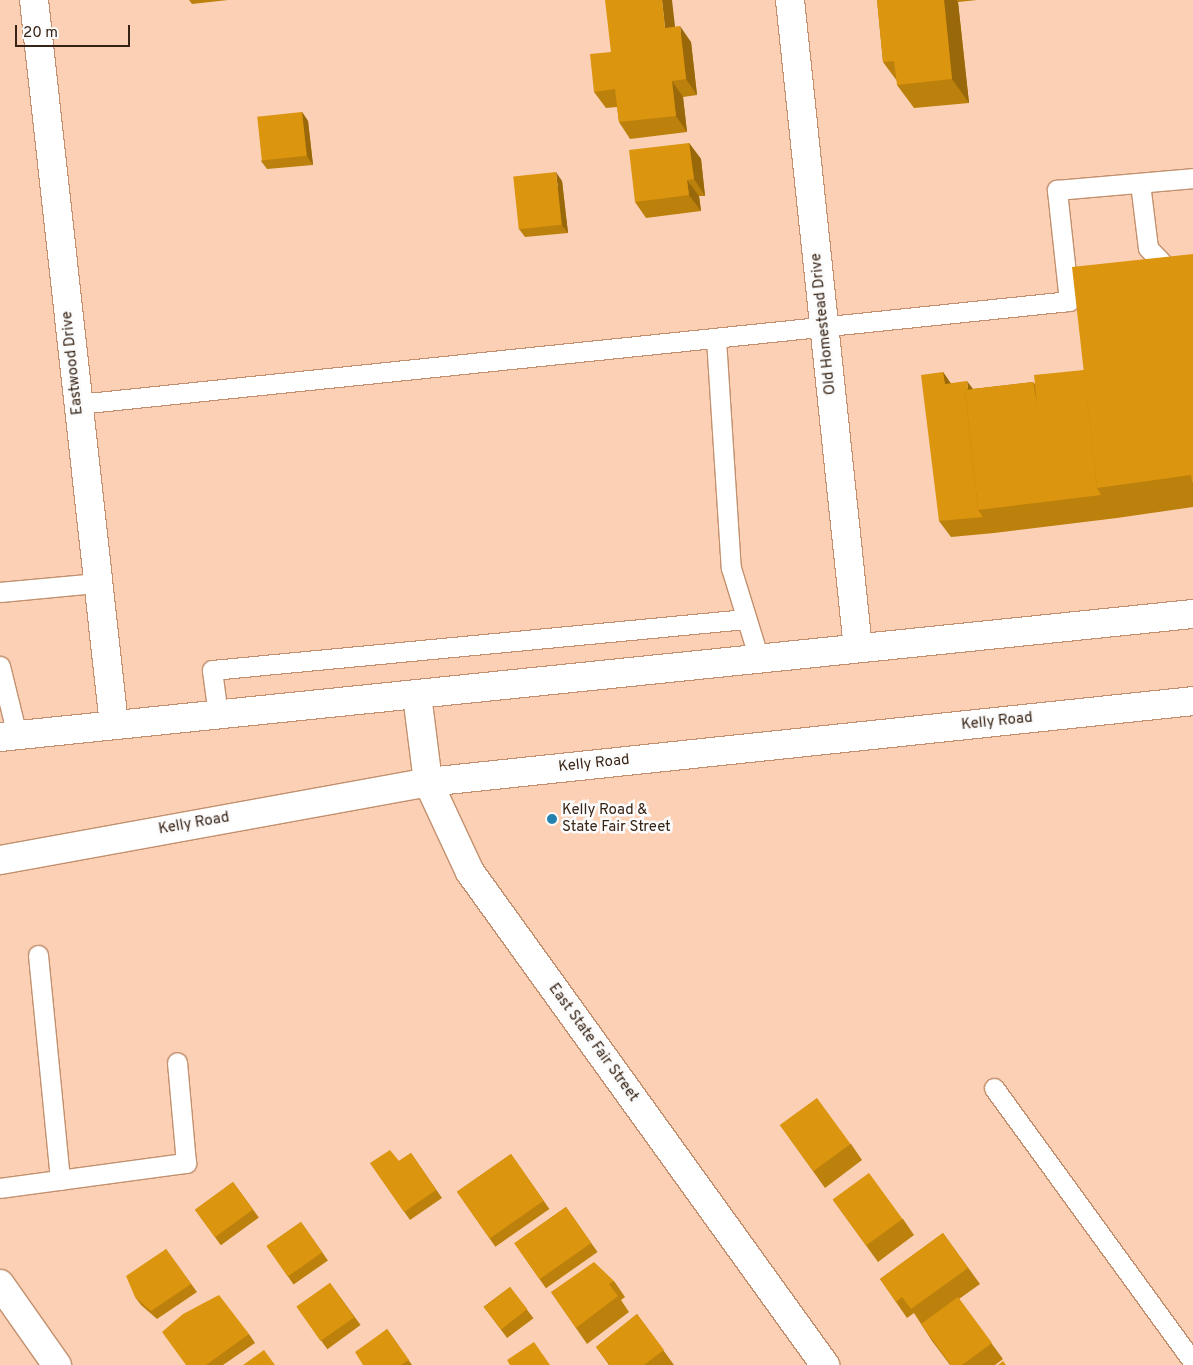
<!DOCTYPE html>
<html>
<head>
<meta charset="utf-8">
<style>
	body { margin:0 }
	#map { position:relative; width:1193px; height:1365px; overflow:hidden; background:#fcd0b5; font-family:Overpass,sans-serif }
	div>[style] { position:absolute }
	.roads { filter:drop-shadow(1px 0 #c2906e) drop-shadow(-1px 0 #c2906e) drop-shadow(0 1px #c2906e) drop-shadow(0 -1px #c2906e) }
	.lane>* { height:19px; margin:-9.5px; padding:0 9.5px; transform-origin:9.5px; border-radius:9.5px; background:#fff }
	.street>* { height:28px; margin:-14px; padding:0 14px; transform-origin:14px; border-radius:14px; background:#fff }
	.secondary>* { height:28px; margin:-14px; padding:0 14px; transform-origin:14px; border-radius:14px; background:#fff }
	.wall>* { inset:0; background:#bc800c; transform-origin:0 0 }
	.shaded-wall>* { inset:0; background:#99680a }
	.building>* { inset:0; background:#db950e; transform-origin:0 0 }
	.dots>* { width:14px; height:14px; translate:-50% -50%; box-sizing:border-box; border:2px solid #fbfbfb; border-radius:50% }
	span { translate:-50% -50%; white-space:nowrap; text-align:center; line-height:1.15; -webkit-text-stroke:5px #fbfbfb; paint-order:stroke }
	.street-label { font-size:15px; color:#372315 }
	.poi-label { font-size:15px; color:#372315 }
	.left { translate:0 -50%; text-align:left }
	.scale { position:absolute; left:15px; top:25px; width:115px; height:22px; box-sizing:border-box; border:2px solid #372315; border-top:0; padding-left:6px; font-size:15px; line-height:18px; white-space:nowrap; color:#372315; -webkit-text-stroke:4px #fbfbfb; paint-order:stroke }
</style>
</head>
<body>
<div id="map">
	<div class="roads">
		<div class="lane">
			<div style="left:1140px;top:183px;width:65px;rotate:83deg"></div>
			<div style="left:1148px;top:248px;width:28px;rotate:46deg"></div>
			<div style="left:1167px;top:268px;width:26px;rotate:-2deg"></div>
			<div style="left:716px;top:339px;width:229px;rotate:86.3deg"></div>
			<div style="left:731px;top:568px;width:95px;rotate:72.9deg"></div>
			<div style="left:78px;top:404px;width:996px;rotate:-5.93deg"></div>
			<div style="left:1069px;top:301px;width:112px;rotate:-96.2deg"></div>
			<div style="left:1057px;top:190px;width:137px;rotate:-5deg"></div>
			<div style="left:0;top:592px;width:97px;rotate:-5.3deg"></div>
			<div style="left:0;top:666px;width:71px;rotate:76.2deg"></div>
			<div style="left:218px;top:715px;width:45px;rotate:-97.6deg"></div>
			<div style="left:212px;top:670px;width:536px;rotate:-5.46deg"></div>
			<div style="left:38px;top:955px;width:226px;rotate:84.4deg"></div>
			<div style="left:994px;top:1088px;width:339px;rotate:54deg"></div>
			<div style="left:0;top:1188px;width:188px;rotate:-7.7deg"></div>
			<div style="left:186px;top:1163px;width:101px;rotate:-95.1deg"></div>
		</div>
		<div class="street">
			<div style="left:34px;top:0;width:729px;rotate:83.7deg"></div>
			<div style="left:790px;top:0;width:652px;rotate:84.01deg"></div>
			<div style="left:0;top:1284px;width:99px;rotate:54.9deg"></div>
		</div>
		<div class="secondary">
			<div style="left:417px;top:695px;width:88px;rotate:82.8deg"></div>
			<div style="left:428px;top:782px;width:99px;rotate:65deg"></div>
			<div style="left:470px;top:872px;width:608px;rotate:54.24deg"></div>
			<div style="left:0;top:737px;width:1199px;rotate:-5.89deg"></div>
			<div style="left:0;top:860px;width:435px;rotate:-10.3deg"></div>
			<div style="left:428px;top:782px;width:769px;rotate:-6.04deg"></div>
		</div>
	</div>
	<div class="wall">
		<div style="clip-path:polygon(189px 0,228px 0,192px 4px)"></div>
		<div style="clip-path:polygon(877px 0,977px 0,958px 2px,969px 103px,914px 108px,897px 85px,897px 81px,883px 62px)"></div>
		<div style="clip-path:polygon(675px 27px,691px 42px,697px 95px,683px 97px,687px 132px,630px 139px,619px 122px,617px 107px,606px 108px,594px 92px,611px 52px)"></div>
		<div style="clip-path:polygon(302px 112px,308px 121px,313px 165px,267px 169px,261px 161px)"></div>
		<div style="clip-path:polygon(689px 143px,701px 159px,705px 196px,699px 196px,701px 211px,646px 218px,635px 202px)"></div>
		<div style="clip-path:polygon(562px 181px,568px 233px,525px 237px,519px 229px)"></div>
		<div style="clip-path:polygon(1193px 254px,1193px 507px,1117px 518px,994px 533px,951px 537px,939px 521px,943px 372px,951px 384px,972px 389px,1033px 382px,1035px 384px,1084px 370px)"></div>
		<div style="clip-path:polygon(780px 1125px,851px 1144px,862px 1160px,825px 1188px)"></div>
		<div style="clip-path:polygon(411px 1153px,442px 1198px,410px 1220px,370px 1163px,399px 1161px)"></div>
		<div style="left:511px;top:1154px;width:67px;height:66px;rotate:55deg"></div>
		<div style="left:233px;top:1182px;width:44px;height:47px;rotate:54deg"></div>
		<div style="clip-path:polygon(833px 1200px,903px 1219px,914px 1235px,878px 1262px)"></div>
		<div style="left:566px;top:1207px;width:55px;height:63px;rotate:55deg"></div>
		<div style="left:301px;top:1222px;width:47px;height:42px;rotate:55deg"></div>
		<div style="clip-path:polygon(943px 1233px,980px 1284px,959px 1299px,1003px 1359px,995px 1365px,950px 1365px,932px 1341px,914px 1313px,907px 1318px,880px 1279px)"></div>
		<div style="clip-path:polygon(166px 1249px,197px 1292px,157px 1319px,141px 1305px,135px 1297px)"></div>
		<div style="clip-path:polygon(614px 1281px,625px 1297px,621px 1300px,629px 1312px,587px 1344px,551px 1292px)"></div>
		<div style="left:330px;top:1283px;width:52px;height:41px;rotate:54deg"></div>
		<div style="left:510px;top:1287px;width:39px;height:33px;rotate:53deg"></div>
		<div style="clip-path:polygon(637px 1314px,674px 1365px,609px 1365px,596px 1347px)"></div>
		<div style="clip-path:polygon(387px 1329px,412px 1365px,364px 1365px)"></div>
		<div style="clip-path:polygon(249px 1334px,255px 1343px,223px 1365px,186px 1365px)"></div>
	</div>
	<div class="shaded-wall">
		<div style="clip-path:polygon(662px 0,672px 0,677px 44px,665px 28px)"></div>
		<div style="clip-path:polygon(944px 0,956px 0,958px 2px,969px 103px,952px 79px)"></div>
		<div style="clip-path:polygon(680px 26px,691px 42px,697px 95px,686px 79px)"></div>
		<div style="clip-path:polygon(672px 81px,683px 97px,687px 132px,676px 116px)"></div>
		<div style="clip-path:polygon(302px 112px,308px 121px,313px 165px,307px 156px)"></div>
		<div style="clip-path:polygon(689px 143px,701px 159px,705px 196px,694px 179px)"></div>
		<div style="clip-path:polygon(556px 172px,562px 181px,568px 233px,562px 225px)"></div>
		<div style="clip-path:polygon(687px 180px,699px 196px,701px 211px,689px 195px)"></div>
		<div style="clip-path:polygon(943px 372px,954px 388px,945px 384px)"></div>
		<div style="clip-path:polygon(967px 381px,979px 397px,982px 509px)"></div>
	</div>
	<div class="building">
		<div style="clip-path:polygon(605px 0,662px 0,665px 28px,680px 26px,686px 79px,672px 81px,676px 116px,619px 122px,615px 89px,594px 92px,590px 54px,611px 52px)"></div>
		<div style="clip-path:polygon(877px 0,944px 0,952px 79px,897px 85px,894px 61px,883px 62px)"></div>
		<div style="left:302px;top:112px;width:44px;height:45px;rotate:84deg"></div>
		<div style="clip-path:polygon(689px 143px,694px 179px,687px 180px,689px 195px,635px 202px,629px 150px)"></div>
		<div style="left:556px;top:172px;width:53px;height:43px;rotate:84deg"></div>
		<div style="clip-path:polygon(1193px 254px,1193px 482px,1192px 482px,1191px 475px,1097px 488px,1072px 267px)"></div>
		<div style="clip-path:polygon(1084px 370px,1097px 488px,1101px 495px,978px 510px,965px 390px,1033px 382px,1037px 404px,1034px 375px)"></div>
		<div style="clip-path:polygon(943px 372px,945px 384px,967px 381px,968px 389px,965px 390px,978px 510px,983px 517px,939px 521px,921px 375px)"></div>
		<div style="left:817px;top:1098px;width:57px;height:46px;rotate:54deg"></div>
		<div style="clip-path:polygon(390px 1150px,399px 1161px,411px 1153px,436px 1190px,404px 1212px,370px 1163px)"></div>
		<div style="left:511px;top:1154px;width:57px;height:66px;rotate:55deg"></div>
		<div style="left:869px;top:1173px;width:57px;height:45px;rotate:54deg"></div>
		<div style="left:233px;top:1182px;width:34px;height:47px;rotate:54deg"></div>
		<div style="left:566px;top:1207px;width:44px;height:63px;rotate:55deg"></div>
		<div style="left:301px;top:1222px;width:37px;height:42px;rotate:55deg"></div>
		<div style="clip-path:polygon(943px 1233px,968px 1268px,911px 1309px,902px 1297px,896px 1302px,880px 1279px)"></div>
		<div style="clip-path:polygon(166px 1249px,191px 1284px,151px 1311px,135px 1297px,126px 1276px)"></div>
		<div style="clip-path:polygon(594px 1262px,614px 1281px,609px 1284px,618px 1296px,576px 1328px,551px 1292px)"></div>
		<div style="left:330px;top:1283px;width:42px;height:41px;rotate:55deg"></div>
		<div style="left:510px;top:1287px;width:28px;height:33px;rotate:52deg"></div>
		<div style="clip-path:polygon(219px 1295px,249px 1334px,206px 1365px,186px 1365px,162px 1332px,183px 1314px)"></div>
		<div style="clip-path:polygon(958px 1297px,992px 1343px,962px 1365px,951px 1365px,921px 1324px)"></div>
		<div style="clip-path:polygon(637px 1314px,664px 1350px,644px 1365px,610px 1365px,596px 1347px)"></div>
		<div style="clip-path:polygon(387px 1329px,409px 1360px,401px 1365px,363px 1365px,355px 1352px)"></div>
		<div style="clip-path:polygon(534px 1342px,550px 1365px,510px 1365px,507px 1360px)"></div>
		<div style="clip-path:polygon(264px 1350px,275px 1365px,243px 1365px)"></div>
		<div style="clip-path:polygon(1003px 1361px,1006px 1365px,998px 1365px)"></div>
	</div>
	<div class="dots">
		<div style="left:552px;top:819px;background:#2381ad"></div>
	</div>
	<div class="street-label">
		<span style="left:824px;top:324px;rotate:-96deg">Old Homestead Drive</span>
		<span style="left:73px;top:363px;rotate:-96deg">Eastwood Drive</span>
		<span style="left:997px;top:722px;rotate:-6deg">Kelly Road</span>
		<span style="left:594px;top:764px;rotate:-6deg">Kelly Road</span>
		<span style="left:194px;top:824px;rotate:-10deg">Kelly Road</span>
		<span style="left:593px;top:1043px;rotate:54deg">East State Fair Street</span>
	</div>
	<div class="poi-label">
		<span class="left" style="left:562px;top:819px">Kelly Road &amp;<br>State Fair Street</span>
	</div>
	<div class="scale">20 m</div>
</div>
</body>
</html>
